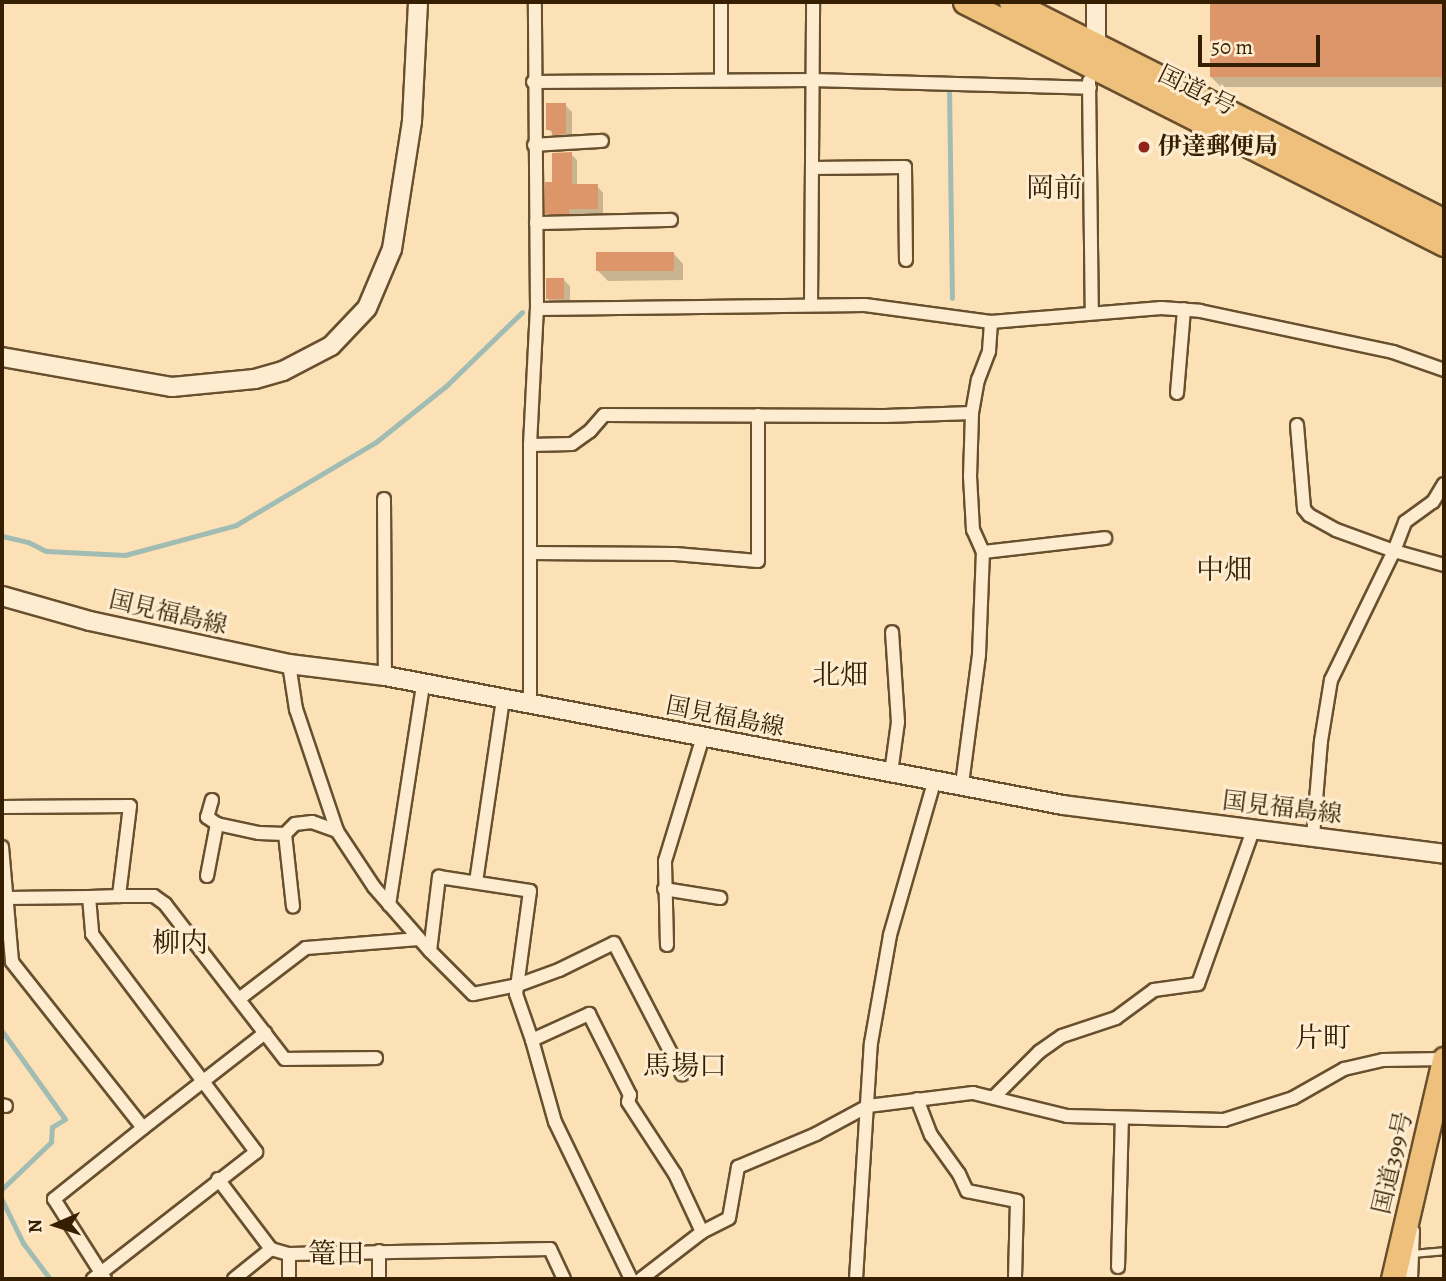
<!DOCTYPE html>
<html>
<head>
<meta charset="utf-8">
<style>
	body { margin:0 }
	#map { position:relative; width:1446px; height:1281px; overflow:hidden; background:#fce1b7; font-family:Alegreya,"Noto Serif JP",serif }
	div>[style] { position:absolute }
	.shadow>* { inset:0; background:#0003 }
	.stream>* { height:5px; margin:-2.5px; padding:0 2.5px; transform-origin:2.5px; border-radius:2.5px; background:#a0bcb3 }
	.building>* { inset:0; background:#dd966a; transform-origin:0 0 }
	.roads { filter:drop-shadow(2px 0 #68502e) drop-shadow(-2px 0 #68502e) drop-shadow(0 2px #68502e) drop-shadow(0 -2px #68502e) }
	.lane>* { height:6px; margin:-3px; padding:0 3px; transform-origin:3px; border-radius:3px; background:#fdecd0 }
	.street>* { height:12px; margin:-6px; padding:0 6px; transform-origin:6px; border-radius:6px; background:#fdecd0 }
	.secondary>* { height:18px; margin:-9px; padding:0 9px; transform-origin:9px; border-radius:9px; background:#fdecd0 }
	.highway>* { height:23px; margin:-11.5px; padding:0 11.5px; transform-origin:11.5px; border-radius:11.5px; background:#eec07c }
	.dots>* { width:19px; height:19px; translate:-50% -50%; box-sizing:border-box; border:4px solid #fdecd0; border-radius:50% }
	span { translate:-50% -50%; white-space:nowrap; text-align:center; line-height:1.15; -webkit-text-stroke:6px #fdecd0; paint-order:stroke }
	.street-label { font-size:24px; color:#361f00 }
	.poi-label { font-size:24px; color:#361f00; font-weight:700 }
	.left { translate:0 -50%; text-align:left }
	.quarter-label { font-size:28px; color:#361f00 }
	.frame { position:absolute; inset:0; border:4px solid #361f00; pointer-events:none }
	.north { position:absolute; left:21px; top:1190px; width:70px; height:70px; -webkit-text-stroke:5px #fdecd0; paint-order:stroke; rotate:267deg; font-size:19px; font-weight:700; line-height:28px; text-align:center; color:#361f00 }
	.north::after { content:''; display:block; margin:auto; width:24px; height:32px; background:#361f00; clip-path:polygon(50% 0,100% 100%,50% 72%,0 100%) }
	.scale { position:absolute; left:1198px; top:35px; width:122px; height:32px; box-sizing:border-box; border:4px solid #361f00; border-top:0; padding-left:9px; font-size:21px; line-height:24px; white-space:nowrap; color:#361f00; -webkit-text-stroke:5px #fdecd0; paint-order:stroke }
</style>
</head>
<body>
<div id="map">
	<div class="shadow">
		<div style="clip-path:polygon(1211px 2px,1444px 2px,1444px 87px,1221px 87px,1211px 77px)"></div>
		<div style="clip-path:polygon(565px 105px,572px 112px,572px 140px,560px 141px,548px 129px)"></div>
		<div style="clip-path:polygon(571px 154px,577px 160px,577px 186px,597px 186px,603px 193px,603px 215px,575px 215px,575px 219px,554px 220px,547px 213px,554px 184px)"></div>
		<div style="clip-path:polygon(673px 253px,683px 264px,683px 280px,608px 281px,598px 271px)"></div>
		<div style="clip-path:polygon(563px 279px,570px 286px,570px 304px,554px 305px,547px 298px)"></div>
	</div>
	<div class="stream">
		<div style="left:949px;top:86px;width:212px;rotate:89.2deg"></div>
		<div style="left:2px;top:536px;width:27px;rotate:13deg"></div>
		<div style="left:28px;top:542px;width:20px;rotate:27deg"></div>
		<div style="left:46px;top:551px;width:79px;rotate:2.9deg"></div>
		<div style="left:125px;top:555px;width:115px;rotate:-15.1deg"></div>
		<div style="left:236px;top:525px;width:163px;rotate:-30.7deg"></div>
		<div style="left:376px;top:442px;width:90px;rotate:-38.7deg"></div>
		<div style="left:446px;top:386px;width:106px;rotate:-44.2deg"></div>
		<div style="left:2px;top:1031px;width:108px;rotate:54.4deg"></div>
		<div style="left:65px;top:1119px;width:15px;rotate:148deg"></div>
		<div style="left:52px;top:1127px;width:15px;rotate:94deg"></div>
		<div style="left:51px;top:1142px;width:68px;rotate:136.2deg"></div>
		<div style="left:2px;top:1200px;width:48px;rotate:64deg"></div>
		<div style="left:23px;top:1243px;width:45px;rotate:53.1deg"></div>
	</div>
	<div class="building">
		<div style="left:1210px;top:2px;width:234px;height:75px"></div>
		<div style="clip-path:polygon(546px 103px,566px 103px,566px 134px,552px 135px,552px 130px,546px 130px)"></div>
		<div style="clip-path:polygon(572px 152px,572px 184px,598px 184px,598px 209px,569px 209px,569px 214px,545px 214px,545px 182px,552px 182px,552px 153px)"></div>
		<div style="left:674px;top:252px;width:19px;height:78px;rotate:90deg"></div>
		<div style="left:546px;top:278px;width:18px;height:21px"></div>
	</div>
	<div class="roads">
		<div class="lane">
			<div style="left:1412px;top:1254px;width:32px;rotate:-5deg"></div>
		</div>
		<div class="street">
			<div style="left:721px;top:80px;width:78px;rotate:-90deg"></div>
			<div style="left:1089px;top:81px;width:231px;rotate:89.3deg"></div>
			<div style="left:533px;top:82px;width:279px;rotate:-0.4deg"></div>
			<div style="left:812px;top:80px;width:278px;rotate:1.6deg"></div>
			<div style="left:534px;top:145px;width:68px;rotate:-3.4deg"></div>
			<div style="left:812px;top:168px;width:93px;rotate:-0.6deg"></div>
			<div style="left:905px;top:167px;width:93px;rotate:89.4deg"></div>
			<div style="left:536px;top:223px;width:135px;rotate:-1.3deg"></div>
			<div style="left:811px;top:305px;width:303px;rotate:-89.6deg"></div>
			<div style="left:537px;top:309px;width:328px;rotate:-0.7deg"></div>
			<div style="left:865px;top:305px;width:127px;rotate:7.7deg"></div>
			<div style="left:991px;top:322px;width:171px;rotate:-4.7deg"></div>
			<div style="left:1161px;top:308px;width:39px;rotate:4deg"></div>
			<div style="left:1200px;top:311px;width:197px;rotate:12deg"></div>
			<div style="left:1393px;top:352px;width:54px;rotate:19.4deg"></div>
			<div style="left:1177px;top:393px;width:84px;rotate:-85.2deg"></div>
			<div style="left:1297px;top:425px;width:84px;rotate:85.2deg"></div>
			<div style="left:1304px;top:509px;width:8px;rotate:50deg"></div>
			<div style="left:1309px;top:515px;width:31px;rotate:29deg"></div>
			<div style="left:1336px;top:530px;width:62px;rotate:19.9deg"></div>
			<div style="left:1394px;top:551px;width:52px;rotate:15.6deg"></div>
			<div style="left:530px;top:445px;width:42px;rotate:-1.4deg"></div>
			<div style="left:572px;top:444px;width:22px;rotate:-36deg"></div>
			<div style="left:590px;top:431px;width:21px;rotate:-49deg"></div>
			<div style="left:604px;top:415px;width:281px;rotate:0.2deg"></div>
			<div style="left:885px;top:416px;width:87px;rotate:-2deg"></div>
			<div style="left:384px;top:499px;width:177px;rotate:89.7deg"></div>
			<div style="left:983px;top:552px;width:123px;rotate:-6.5deg"></div>
			<div style="left:530px;top:553px;width:145px;rotate:0.4deg"></div>
			<div style="left:675px;top:554px;width:83px;rotate:4.8deg"></div>
			<div style="left:758px;top:561px;width:146px;rotate:-90deg"></div>
			<div style="left:289px;top:664px;width:46px;rotate:81.2deg"></div>
			<div style="left:296px;top:709px;width:129px;rotate:71.4deg"></div>
			<div style="left:337px;top:831px;width:67px;rotate:56.5deg"></div>
			<div style="left:374px;top:887px;width:85px;rotate:48.8deg"></div>
			<div style="left:430px;top:951px;width:61px;rotate:45deg"></div>
			<div style="left:473px;top:994px;width:46px;rotate:-11.3deg"></div>
			<div style="left:518px;top:985px;width:44px;rotate:-20.1deg"></div>
			<div style="left:559px;top:970px;width:61px;rotate:-26.1deg"></div>
			<div style="left:614px;top:943px;width:148px;rotate:62.6deg"></div>
			<div style="left:530px;top:706px;width:261px;rotate:-90deg"></div>
			<div style="left:530px;top:445px;width:136px;rotate:-87.1deg"></div>
			<div style="left:537px;top:309px;width:307px;rotate:-90.4deg"></div>
			<div style="left:891px;top:773px;width:51px;rotate:-82.2deg"></div>
			<div style="left:898px;top:722px;width:90px;rotate:-93.8deg"></div>
			<div style="left:962px;top:784px;width:130px;rotate:-82.5deg"></div>
			<div style="left:979px;top:655px;width:103px;rotate:-87.8deg"></div>
			<div style="left:983px;top:552px;width:24px;rotate:-114deg"></div>
			<div style="left:973px;top:530px;width:53px;rotate:-93.2deg"></div>
			<div style="left:970px;top:477px;width:64px;rotate:-88.2deg"></div>
			<div style="left:972px;top:413px;width:34px;rotate:-80deg"></div>
			<div style="left:978px;top:380px;width:31px;rotate:-69deg"></div>
			<div style="left:989px;top:351px;width:29px;rotate:-86deg"></div>
			<div style="left:212px;top:800px;width:18px;rotate:106deg"></div>
			<div style="left:207px;top:817px;width:12px;rotate:35deg"></div>
			<div style="left:2px;top:807px;width:128px;rotate:-0.4deg"></div>
			<div style="left:130px;top:806px;width:91px;rotate:97deg"></div>
			<div style="left:119px;top:896px;width:30px;rotate:178deg"></div>
			<div style="left:89px;top:897px;width:37px;rotate:85deg"></div>
			<div style="left:92px;top:934px;width:273px;rotate:53deg"></div>
			<div style="left:256px;top:1152px;width:207px;rotate:142.1deg"></div>
			<div style="left:285px;top:834px;width:73px;rotate:83.7deg"></div>
			<div style="left:1313px;top:836px;width:95px;rotate:-85.2deg"></div>
			<div style="left:1321px;top:741px;width:62px;rotate:-80.7deg"></div>
			<div style="left:1331px;top:680px;width:144px;rotate:-64deg"></div>
			<div style="left:1394px;top:551px;width:31px;rotate:-69deg"></div>
			<div style="left:1405px;top:522px;width:34px;rotate:-36deg"></div>
			<div style="left:1433px;top:502px;width:21px;rotate:-59deg"></div>
			<div style="left:2px;top:847px;width:115px;rotate:85deg"></div>
			<div style="left:12px;top:962px;width:211px;rotate:51.7deg"></div>
			<div style="left:143px;top:1128px;width:114px;rotate:141.4deg"></div>
			<div style="left:54px;top:1199px;width:95px;rotate:57.5deg"></div>
			<div style="left:207px;top:876px;width:53px;rotate:-79.1deg"></div>
			<div style="left:217px;top:824px;width:43px;rotate:12.1deg"></div>
			<div style="left:259px;top:833px;width:26px;rotate:2deg"></div>
			<div style="left:285px;top:834px;width:14px;rotate:-45deg"></div>
			<div style="left:295px;top:824px;width:17px;rotate:-7deg"></div>
			<div style="left:312px;top:822px;width:27px;rotate:20deg"></div>
			<div style="left:476px;top:882px;width:185px;rotate:-81.6deg"></div>
			<div style="left:664px;top:889px;width:57px;rotate:9.1deg"></div>
			<div style="left:119px;top:896px;width:35px"></div>
			<div style="left:154px;top:896px;width:14px;rotate:36deg"></div>
			<div style="left:165px;top:904px;width:196px;rotate:52.3deg"></div>
			<div style="left:285px;top:1059px;width:91px;rotate:-0.6deg"></div>
			<div style="left:7px;top:898px;width:82px;rotate:-0.7deg"></div>
			<div style="left:389px;top:905px;width:223px;rotate:-81.2deg"></div>
			<div style="left:667px;top:945px;width:84px;rotate:-91.4deg"></div>
			<div style="left:665px;top:861px;width:130px;rotate:-73deg"></div>
			<div style="left:430px;top:951px;width:75px;rotate:-83.1deg"></div>
			<div style="left:439px;top:877px;width:92px;rotate:8.7deg"></div>
			<div style="left:530px;top:891px;width:104px;rotate:97.7deg"></div>
			<div style="left:516px;top:994px;width:49px;rotate:70.8deg"></div>
			<div style="left:239px;top:999px;width:84px;rotate:-37.3deg"></div>
			<div style="left:306px;top:948px;width:113px;rotate:-4.6deg"></div>
			<div style="left:995px;top:1096px;width:62px;rotate:-45deg"></div>
			<div style="left:1039px;top:1052px;width:28px;rotate:-35deg"></div>
			<div style="left:1062px;top:1036px;width:57px;rotate:-18.4deg"></div>
			<div style="left:1116px;top:1018px;width:47px;rotate:-36.4deg"></div>
			<div style="left:1154px;top:990px;width:44px;rotate:-7.8deg"></div>
			<div style="left:1198px;top:984px;width:164px;rotate:-70.3deg"></div>
			<div style="left:917px;top:1099px;width:39px;rotate:69deg"></div>
			<div style="left:931px;top:1135px;width:48px;rotate:54.3deg"></div>
			<div style="left:959px;top:1174px;width:19px;rotate:65deg"></div>
			<div style="left:967px;top:1191px;width:51px;rotate:11.3deg"></div>
			<div style="left:1017px;top:1201px;width:78px;rotate:91.5deg"></div>
			<div style="left:2px;top:1105px;width:4px;rotate:14deg"></div>
			<div style="left:143px;top:1128px;width:155px;rotate:-37.9deg"></div>
			<div style="left:218px;top:1179px;width:88px;rotate:52.9deg"></div>
			<div style="left:271px;top:1249px;width:19px;rotate:16deg"></div>
			<div style="left:289px;top:1254px;width:261px;rotate:-1.1deg"></div>
			<div style="left:550px;top:1249px;width:33px;rotate:65deg"></div>
			<div style="left:379px;top:1251px;width:28px;rotate:90deg"></div>
			<div style="left:289px;top:1254px;width:25px;rotate:90deg"></div>
			<div style="left:1118px;top:1267px;width:149px;rotate:-88.5deg"></div>
			<div style="left:234px;top:1279px;width:48px;rotate:-39deg"></div>
			<div style="left:631px;top:1279px;width:174px;rotate:-115.8deg"></div>
			<div style="left:555px;top:1122px;width:85px;rotate:-105.7deg"></div>
			<div style="left:532px;top:1040px;width:63px;rotate:-24.5deg"></div>
			<div style="left:589px;top:1014px;width:91px;rotate:63.2deg"></div>
			<div style="left:630px;top:1095px;width:7px;rotate:106deg"></div>
			<div style="left:628px;top:1102px;width:86px;rotate:56.9deg"></div>
			<div style="left:675px;top:1174px;width:64px;rotate:65deg"></div>
			<div style="left:641px;top:1279px;width:77px;rotate:-37.6deg"></div>
			<div style="left:702px;top:1232px;width:30px;rotate:-27deg"></div>
			<div style="left:729px;top:1218px;width:52px;rotate:-80deg"></div>
			<div style="left:738px;top:1167px;width:85px;rotate:-22.9deg"></div>
			<div style="left:816px;top:1134px;width:59px;rotate:-28.3deg"></div>
			<div style="left:868px;top:1106px;width:106px;rotate:-7.1deg"></div>
			<div style="left:973px;top:1093px;width:97px;rotate:13.7deg"></div>
			<div style="left:1067px;top:1116px;width:157px;rotate:1.5deg"></div>
			<div style="left:1224px;top:1120px;width:72px;rotate:-17.7deg"></div>
			<div style="left:1293px;top:1098px;width:59px;rotate:-29.6deg"></div>
			<div style="left:1344px;top:1069px;width:40px;rotate:-13deg"></div>
			<div style="left:1383px;top:1060px;width:61px;rotate:-0.9deg"></div>
			<div style="left:856px;top:1279px;width:236px;rotate:-86.4deg"></div>
			<div style="left:871px;top:1043px;width:110px;rotate:-80deg"></div>
			<div style="left:890px;top:935px;width:162px;rotate:-73.9deg"></div>
			<div style="left:1411px;top:1279px;width:48px;rotate:-87.6deg"></div>
		</div>
		<div class="secondary">
			<div style="left:1096px;top:45px;width:43px;rotate:-90deg"></div>
			<div style="left:2px;top:357px;width:173px;rotate:10deg"></div>
			<div style="left:172px;top:387px;width:83px;rotate:-5.5deg"></div>
			<div style="left:255px;top:379px;width:29px;rotate:-16deg"></div>
			<div style="left:283px;top:371px;width:54px;rotate:-27.5deg"></div>
			<div style="left:331px;top:346px;width:52px;rotate:-46.5deg"></div>
			<div style="left:367px;top:308px;width:64px;rotate:-67deg"></div>
			<div style="left:392px;top:249px;width:130px;rotate:-81.1deg"></div>
			<div style="left:412px;top:121px;width:119px;rotate:-87.1deg"></div>
			<div style="left:2px;top:596px;width:91px;rotate:15.9deg"></div>
			<div style="left:90px;top:621px;width:204px;rotate:12.2deg"></div>
			<div style="left:289px;top:664px;width:97px;rotate:7.1deg"></div>
			<div style="left:385px;top:676px;width:690px;rotate:10.77deg"></div>
			<div style="left:1063px;top:805px;width:384px;rotate:7.3deg"></div>
		</div>
		<div class="highway">
			<div style="left:965px;top:2px;width:537px;rotate:26.8deg"></div>
			<div style="left:1011px;top:2px;width:485px;rotate:26.8deg"></div>
			<div style="left:1393px;top:1279px;width:226px;rotate:-76.9deg"></div>
		</div>
	</div>
	<div class="dots">
		<div style="left:1144px;top:147px;background:#8f2418"></div>
	</div>
	<div class="street-label">
		<span style="left:1197px;top:91px;rotate:26deg">国道4号</span>
		<span style="left:168px;top:613px;rotate:13deg">国見福島線</span>
		<span style="left:725px;top:717px;rotate:11deg">国見福島線</span>
		<span style="left:1282px;top:808px;rotate:7deg">国見福島線</span>
		<span style="left:1393px;top:1163px;rotate:-77deg">国道399号</span>
	</div>
	<div class="poi-label">
		<span class="left" style="left:1158px;top:147px">伊達郵便局</span>
	</div>
	<div class="quarter-label">
		<span style="left:1054px;top:188px">岡前</span>
		<span style="left:1224px;top:570px">中畑</span>
		<span style="left:840px;top:675px">北畑</span>
		<span style="left:180px;top:943px">柳内</span>
		<span style="left:1323px;top:1038px">片町</span>
		<span style="left:685px;top:1066px">馬場口</span>
		<span style="left:336px;top:1254px">篭田</span>
	</div>
	<div class="frame"></div>
	<div class="north">N</div>
	<div class="scale">50 m</div>
</div>
</body>
</html>
